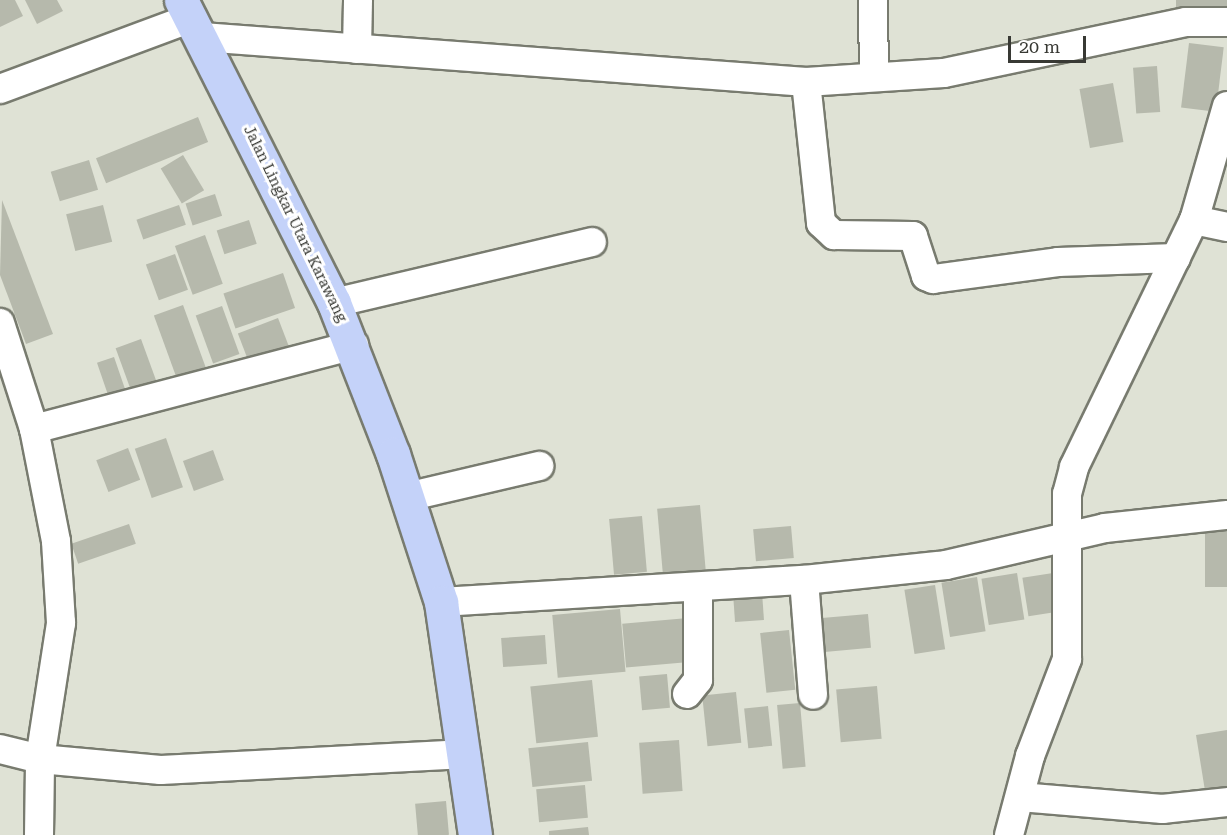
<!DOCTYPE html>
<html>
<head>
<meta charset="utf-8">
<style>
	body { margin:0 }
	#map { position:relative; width:1227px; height:835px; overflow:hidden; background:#dfe2d5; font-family:"Roboto Serif",serif }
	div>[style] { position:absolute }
	.building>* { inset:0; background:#b6b9ac; transform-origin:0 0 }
	.roads { filter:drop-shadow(2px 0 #787b6f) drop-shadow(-2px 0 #787b6f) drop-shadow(0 2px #787b6f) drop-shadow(0 -2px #787b6f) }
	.minor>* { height:28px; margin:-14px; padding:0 14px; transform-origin:14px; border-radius:14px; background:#fff }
	.major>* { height:33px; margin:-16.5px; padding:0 16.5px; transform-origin:16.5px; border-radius:16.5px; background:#c4d2f9 }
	span { translate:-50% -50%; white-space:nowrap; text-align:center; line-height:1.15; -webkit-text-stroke:6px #fff; paint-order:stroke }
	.street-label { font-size:15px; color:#383934 }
	.scale { position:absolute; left:1008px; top:36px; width:78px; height:27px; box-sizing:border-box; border:3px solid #383934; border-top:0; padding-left:8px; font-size:18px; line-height:21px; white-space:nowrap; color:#383934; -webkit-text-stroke:4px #fff; paint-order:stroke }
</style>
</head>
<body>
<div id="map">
	<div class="building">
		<div style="clip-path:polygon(0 0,15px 0,23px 16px,0 27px)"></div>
		<div style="clip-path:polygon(25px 0,57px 0,63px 11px,37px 24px)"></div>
		<div style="left:1176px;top:0;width:51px;height:8px"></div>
		<div style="left:1189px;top:43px;width:35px;height:65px;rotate:7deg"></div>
		<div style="left:1157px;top:66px;width:46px;height:24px;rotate:86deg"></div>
		<div style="left:1113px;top:83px;width:60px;height:34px;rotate:80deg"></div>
		<div style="left:198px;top:117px;width:27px;height:110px;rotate:68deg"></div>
		<div style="left:183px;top:155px;width:41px;height:26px;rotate:59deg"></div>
		<div style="left:89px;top:160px;width:31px;height:40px;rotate:73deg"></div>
		<div style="left:215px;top:194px;width:23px;height:31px;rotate:72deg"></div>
		<div style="clip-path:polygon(2px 200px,53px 334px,26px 344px,0 275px)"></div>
		<div style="left:103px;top:205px;width:38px;height:38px;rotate:76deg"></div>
		<div style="left:179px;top:205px;width:21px;height:45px;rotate:71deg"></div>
		<div style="left:249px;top:220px;width:25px;height:34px;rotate:72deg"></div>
		<div style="left:205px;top:235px;width:52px;height:32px;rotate:70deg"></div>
		<div style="left:175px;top:254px;width:38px;height:31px;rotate:70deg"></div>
		<div style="left:283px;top:273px;width:37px;height:63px;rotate:71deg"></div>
		<div style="left:183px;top:305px;width:66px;height:31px;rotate:70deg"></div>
		<div style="left:222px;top:306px;width:51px;height:28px;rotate:70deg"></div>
		<div style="left:278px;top:318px;width:34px;height:43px;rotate:69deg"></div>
		<div style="left:141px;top:339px;width:45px;height:27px;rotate:70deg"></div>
		<div style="left:114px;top:357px;width:40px;height:18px;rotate:71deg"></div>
		<div style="left:166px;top:438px;width:52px;height:33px;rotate:71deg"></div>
		<div style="left:128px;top:448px;width:34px;height:34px;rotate:69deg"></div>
		<div style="left:213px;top:450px;width:32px;height:32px;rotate:70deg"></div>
		<div style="left:700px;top:505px;width:65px;height:43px;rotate:85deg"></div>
		<div style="left:642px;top:516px;width:56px;height:33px;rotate:85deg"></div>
		<div style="left:129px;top:524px;width:21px;height:61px;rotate:71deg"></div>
		<div style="left:791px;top:526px;width:32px;height:38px;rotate:85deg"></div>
		<div style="left:1227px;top:531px;width:56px;height:22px;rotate:90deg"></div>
		<div style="left:1017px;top:573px;width:47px;height:36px;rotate:81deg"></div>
		<div style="left:1053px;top:573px;width:39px;height:31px;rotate:81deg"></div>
		<div style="left:977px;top:577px;width:55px;height:36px;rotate:81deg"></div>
		<div style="left:935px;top:585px;width:65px;height:31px;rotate:81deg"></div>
		<div style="left:762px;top:592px;width:28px;height:29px;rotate:86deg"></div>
		<div style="left:620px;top:609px;width:63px;height:68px;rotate:85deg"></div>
		<div style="left:868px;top:614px;width:34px;height:52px;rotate:85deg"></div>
		<div style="left:688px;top:618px;width:44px;height:66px;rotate:85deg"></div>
		<div style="left:789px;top:630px;width:60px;height:29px;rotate:84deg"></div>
		<div style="left:545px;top:635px;width:29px;height:44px;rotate:86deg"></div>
		<div style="left:667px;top:674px;width:34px;height:28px;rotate:85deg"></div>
		<div style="left:592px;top:680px;width:57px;height:62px;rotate:84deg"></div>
		<div style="left:877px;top:686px;width:53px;height:41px;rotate:85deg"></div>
		<div style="left:736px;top:692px;width:51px;height:34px;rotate:84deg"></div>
		<div style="left:800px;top:703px;width:64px;height:23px;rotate:85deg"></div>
		<div style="left:768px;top:706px;width:40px;height:24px;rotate:84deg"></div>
		<div style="clip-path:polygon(1227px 730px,1227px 794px,1206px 797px,1196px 735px)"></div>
		<div style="left:679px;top:740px;width:51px;height:40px;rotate:86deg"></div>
		<div style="left:588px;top:742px;width:39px;height:60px;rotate:84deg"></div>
		<div style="left:585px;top:785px;width:33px;height:49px;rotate:85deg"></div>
		<div style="left:446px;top:801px;width:34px;height:31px;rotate:85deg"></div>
		<div style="clip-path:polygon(588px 827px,589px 835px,549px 835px,549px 831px)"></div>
	</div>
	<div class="roads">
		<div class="minor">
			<div style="left:873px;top:0;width:77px;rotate:89.3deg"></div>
			<div style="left:202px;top:37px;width:606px;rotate:4.26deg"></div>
			<div style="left:806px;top:82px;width:138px;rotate:-3.7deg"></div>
			<div style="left:944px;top:73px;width:247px;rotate:-11.9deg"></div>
			<div style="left:1186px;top:22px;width:41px"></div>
			<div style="left:357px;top:49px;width:49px;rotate:-88.8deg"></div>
			<div style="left:806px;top:82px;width:142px;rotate:83.9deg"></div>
			<div style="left:821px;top:223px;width:18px;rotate:43deg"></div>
			<div style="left:834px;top:235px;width:79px;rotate:0.7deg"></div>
			<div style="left:913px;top:236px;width:42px;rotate:72deg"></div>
			<div style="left:926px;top:276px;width:8px;rotate:23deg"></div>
			<div style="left:933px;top:279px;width:126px;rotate:-7.7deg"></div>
			<div style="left:1058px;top:262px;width:118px;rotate:-1.9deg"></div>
			<div style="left:0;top:89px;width:204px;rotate:-20.4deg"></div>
			<div style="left:1227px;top:106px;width:119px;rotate:106.1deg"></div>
			<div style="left:1194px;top:220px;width:34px;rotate:12deg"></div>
			<div style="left:334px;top:303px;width:265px;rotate:-13.3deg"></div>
			<div style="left:0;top:323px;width:111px;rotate:72.2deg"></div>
			<div style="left:407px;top:497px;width:136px;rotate:-13.2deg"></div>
			<div style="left:804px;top:580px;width:115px;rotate:85.5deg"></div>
			<div style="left:441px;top:602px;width:364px;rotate:-3.5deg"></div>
			<div style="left:804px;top:580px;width:143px;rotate:-6deg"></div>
			<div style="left:946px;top:565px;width:163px;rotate:-13.1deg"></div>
			<div style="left:1105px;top:528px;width:123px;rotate:-6.1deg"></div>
			<div style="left:687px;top:694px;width:18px;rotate:-52deg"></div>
			<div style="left:698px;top:680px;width:93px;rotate:-90deg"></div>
			<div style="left:0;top:749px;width:41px;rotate:14deg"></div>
			<div style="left:40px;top:759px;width:121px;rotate:5.2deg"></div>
			<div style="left:161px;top:770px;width:305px;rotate:-3deg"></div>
			<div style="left:1020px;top:797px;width:143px;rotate:4.8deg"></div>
			<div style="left:1162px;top:809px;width:65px;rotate:-6.1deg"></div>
			<div style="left:39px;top:835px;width:76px;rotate:-89.2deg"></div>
			<div style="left:40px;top:759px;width:138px;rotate:-81.2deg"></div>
			<div style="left:61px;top:623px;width:82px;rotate:-93.5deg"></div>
			<div style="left:56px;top:541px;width:114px;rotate:-101.1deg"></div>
			<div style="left:34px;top:429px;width:331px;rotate:-14.7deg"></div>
			<div style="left:1009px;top:835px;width:82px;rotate:-75.1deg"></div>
			<div style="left:1030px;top:756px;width:104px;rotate:-69.1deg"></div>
			<div style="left:1067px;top:659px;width:165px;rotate:-90deg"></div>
			<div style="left:1067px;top:494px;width:28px;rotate:-75deg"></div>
			<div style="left:1074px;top:467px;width:275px;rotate:-64.1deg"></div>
		</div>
		<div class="major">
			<div style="left:181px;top:0;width:339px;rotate:63.2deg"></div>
			<div style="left:334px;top:303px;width:162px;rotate:68.7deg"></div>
			<div style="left:393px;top:454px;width:156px;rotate:72deg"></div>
			<div style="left:441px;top:602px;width:235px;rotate:81.7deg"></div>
		</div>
	</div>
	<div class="street-label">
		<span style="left:295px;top:224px;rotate:64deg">Jalan Lingkar Utara Karawang</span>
	</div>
	<div class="scale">20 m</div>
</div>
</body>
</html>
